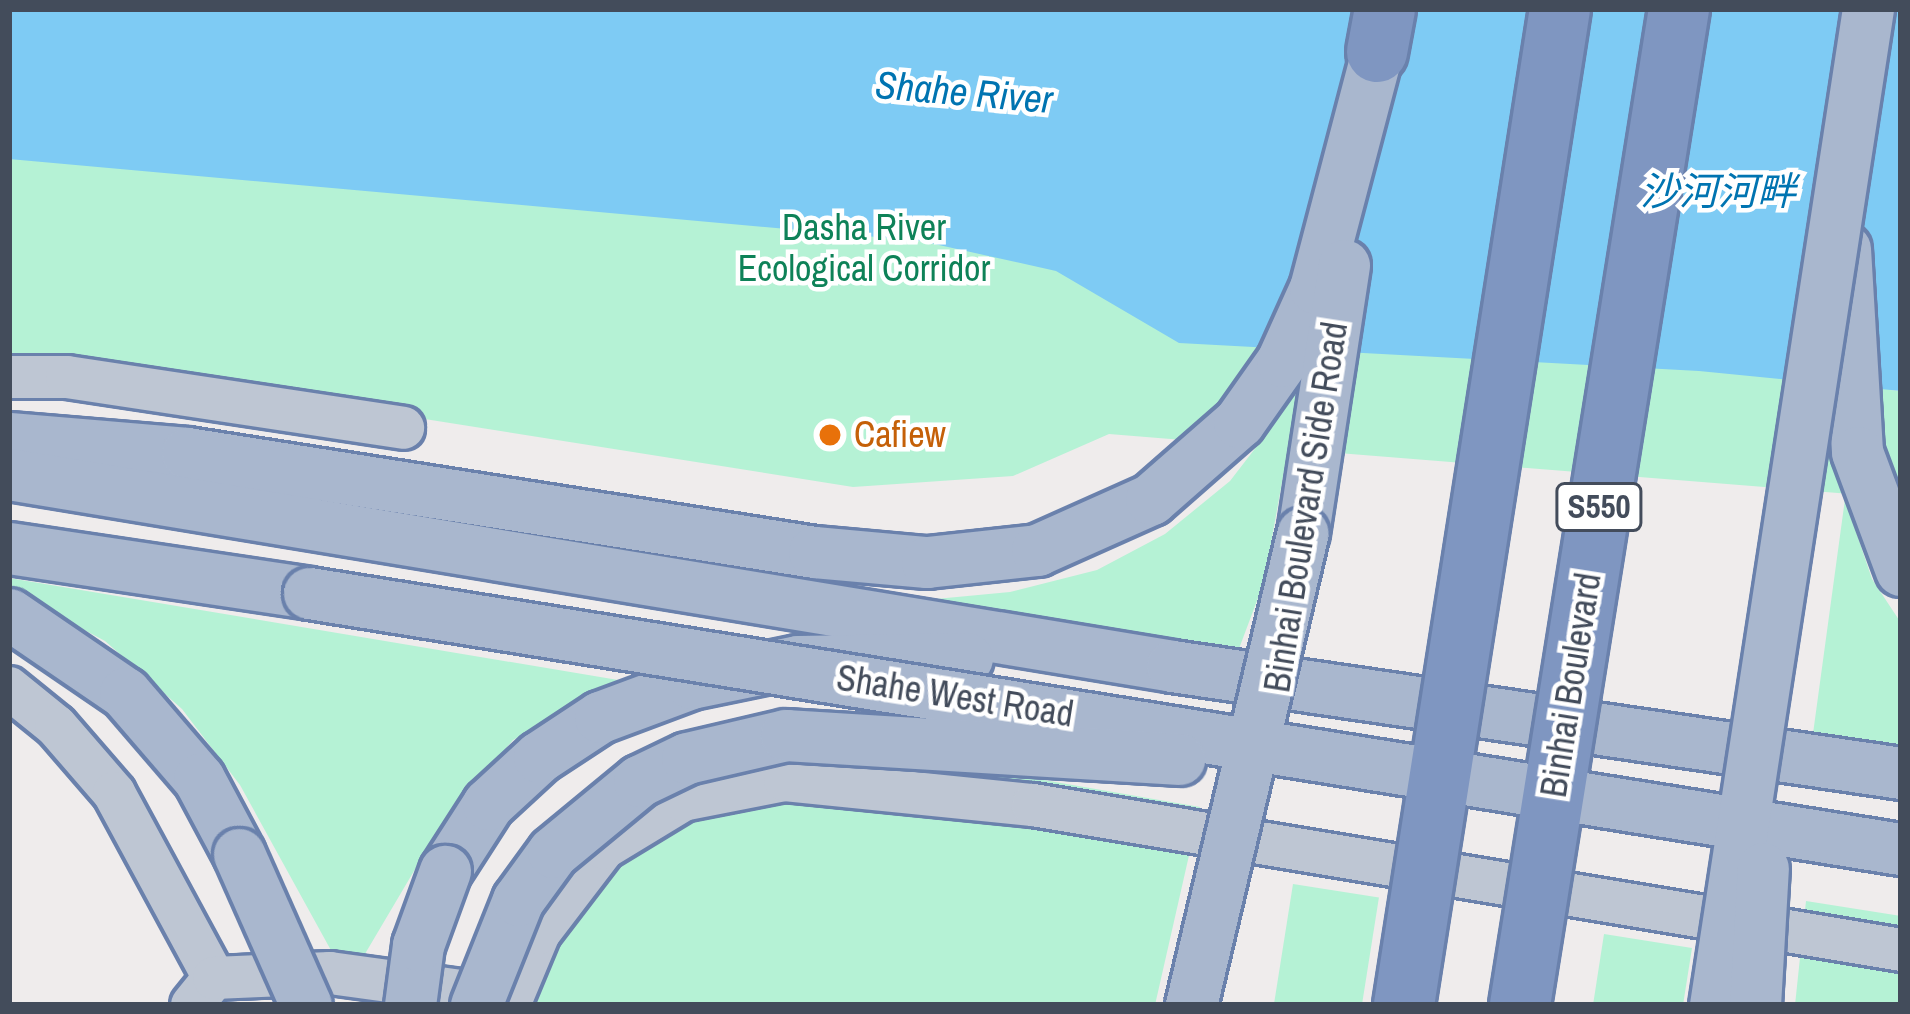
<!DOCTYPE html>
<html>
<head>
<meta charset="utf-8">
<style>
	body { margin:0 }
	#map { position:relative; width:1910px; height:1014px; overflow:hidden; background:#efecec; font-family:"Archivo Narrow","Noto Sans SC",sans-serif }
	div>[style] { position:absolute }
	.green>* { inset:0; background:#b5f2d5; transform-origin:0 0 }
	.water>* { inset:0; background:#7ecbf4 }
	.roads { filter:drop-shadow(3px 0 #6a81ac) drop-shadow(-3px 0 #6a81ac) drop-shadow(0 3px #6a81ac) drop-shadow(0 -3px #6a81ac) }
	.minor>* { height:42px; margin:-21px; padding:0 21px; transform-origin:21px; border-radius:21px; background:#bec6d3 }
	.major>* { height:51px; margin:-25.5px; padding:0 25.5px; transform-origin:25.5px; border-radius:25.5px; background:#a9b7ce }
	.highway>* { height:60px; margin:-30px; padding:0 30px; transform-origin:30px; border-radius:30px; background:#7f96c1 }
	.bridges { filter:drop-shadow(3px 0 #6a81ac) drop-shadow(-3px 0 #6a81ac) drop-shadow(0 3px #6a81ac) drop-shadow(0 -3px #6a81ac) }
	.major-bridge>* { height:51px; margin:-25.5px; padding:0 25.5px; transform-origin:25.5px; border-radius:25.5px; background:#a9b7ce }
	.highway-bridge>* { height:60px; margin:-30px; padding:0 30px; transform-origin:30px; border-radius:30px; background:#7f96c1 }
	.dots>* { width:33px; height:33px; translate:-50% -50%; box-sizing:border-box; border:6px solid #fff; border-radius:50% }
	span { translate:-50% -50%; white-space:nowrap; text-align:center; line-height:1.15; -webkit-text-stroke:9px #fff; paint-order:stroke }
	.shield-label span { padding:3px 9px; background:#fff; border:3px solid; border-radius:9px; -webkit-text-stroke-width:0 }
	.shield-label { font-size:33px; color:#434c5b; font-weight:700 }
	.park-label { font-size:36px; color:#0e8258 }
	.food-label { font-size:36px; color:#c56008 }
	.left { translate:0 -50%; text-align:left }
	.street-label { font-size:36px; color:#434c5b }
	.water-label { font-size:39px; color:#0074b1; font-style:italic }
	.frame { position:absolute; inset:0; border:12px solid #434c5b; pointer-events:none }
</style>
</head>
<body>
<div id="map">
	<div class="green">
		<div style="clip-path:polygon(9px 9px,1901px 9px,1901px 315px,1890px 390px,1901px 391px,1901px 498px,1288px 449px,1264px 582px,1237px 654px,925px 600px,1010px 592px,1097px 570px,1165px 534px,1230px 481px,1257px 446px,1109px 434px,1013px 476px,853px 487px,9px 353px)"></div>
		<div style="clip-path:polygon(1845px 499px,1872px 579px,1901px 623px,1901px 754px,1812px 741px)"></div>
		<div style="clip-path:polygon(9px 578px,624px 681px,513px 740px,440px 827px,359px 964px,333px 954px,240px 785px,182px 709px,105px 641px,9px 590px)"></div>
		<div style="clip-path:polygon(862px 760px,945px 763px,1200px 807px,1155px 1005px,512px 1005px,563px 891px,788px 765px)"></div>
		<div style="left:1293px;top:884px;width:87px;height:123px;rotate:9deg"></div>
		<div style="clip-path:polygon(1806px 901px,1901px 916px,1901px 1005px,1795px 1005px)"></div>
		<div style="clip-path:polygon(1604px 934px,1692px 948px,1683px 1005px,1593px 1005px)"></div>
	</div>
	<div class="water">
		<div style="clip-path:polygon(9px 9px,1901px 9px,1901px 391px,1699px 371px,1179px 343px,1056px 271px,921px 241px,9px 159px)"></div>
	</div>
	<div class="roads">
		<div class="minor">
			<div style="left:9px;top:377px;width:58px"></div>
			<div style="left:67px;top:377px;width:340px;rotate:8.6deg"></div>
			<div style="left:9px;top:688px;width:60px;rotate:39deg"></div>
			<div style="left:56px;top:726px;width:89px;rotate:49.1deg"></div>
			<div style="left:114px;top:793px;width:210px;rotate:61.6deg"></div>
			<div style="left:192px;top:1005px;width:35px;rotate:-51deg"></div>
			<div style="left:214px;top:978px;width:116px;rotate:-2.5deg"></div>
			<div style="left:330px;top:973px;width:184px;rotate:7.8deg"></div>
			<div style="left:512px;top:998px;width:70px;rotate:-67.4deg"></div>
			<div style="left:539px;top:933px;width:107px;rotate:-52.6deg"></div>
			<div style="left:604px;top:848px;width:92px;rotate:-31.3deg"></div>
			<div style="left:683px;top:800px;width:104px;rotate:-11.1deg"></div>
			<div style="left:785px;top:780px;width:249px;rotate:5.8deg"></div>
			<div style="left:1033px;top:805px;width:880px;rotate:9.48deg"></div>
		</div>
		<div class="major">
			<div style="left:1845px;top:249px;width:203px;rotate:86.6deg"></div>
			<div style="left:1857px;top:452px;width:126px;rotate:69.6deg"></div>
			<div style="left:9px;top:438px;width:179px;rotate:4.8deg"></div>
			<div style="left:187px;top:453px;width:635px;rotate:8.97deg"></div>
			<div style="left:814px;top:552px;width:113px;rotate:5.1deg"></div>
			<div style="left:927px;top:562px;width:111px;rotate:-6.2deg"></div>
			<div style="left:1037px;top:550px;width:125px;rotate:-24.1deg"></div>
			<div style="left:1151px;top:499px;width:117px;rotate:-41.2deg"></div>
			<div style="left:1239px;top:422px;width:75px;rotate:-54.8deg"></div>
			<div style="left:1282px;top:361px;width:80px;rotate:-65.7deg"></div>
			<div style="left:1315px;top:288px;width:244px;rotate:-75.3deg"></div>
			<div style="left:9px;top:474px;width:1179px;rotate:9.37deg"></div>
			<div style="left:1172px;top:666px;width:737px;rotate:8.35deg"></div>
			<div style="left:1303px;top:533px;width:271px;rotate:-81.3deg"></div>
			<div style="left:9px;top:548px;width:303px;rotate:8.5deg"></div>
			<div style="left:9px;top:614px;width:140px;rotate:34.3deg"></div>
			<div style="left:125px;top:693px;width:113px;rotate:49.3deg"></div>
			<div style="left:199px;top:779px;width:85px;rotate:61.9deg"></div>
			<div style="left:445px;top:871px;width:80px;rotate:-57.3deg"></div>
			<div style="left:488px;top:804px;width:69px;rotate:-42.7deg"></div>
			<div style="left:539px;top:757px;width:73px;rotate:-33.3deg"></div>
			<div style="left:600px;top:717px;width:97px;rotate:-20.5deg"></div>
			<div style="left:691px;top:683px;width:109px;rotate:-11.6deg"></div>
			<div style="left:798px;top:661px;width:169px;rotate:-1deg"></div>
		</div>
		<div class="highway">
			<div style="left:1377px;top:52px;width:44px;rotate:-79.5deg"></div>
		</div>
	</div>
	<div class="bridges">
		<div class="major-bridge">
			<div style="left:309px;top:593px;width:1612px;rotate:9.14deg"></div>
			<div style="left:239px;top:854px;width:165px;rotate:66.1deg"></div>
			<div style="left:410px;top:1005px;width:61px;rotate:-82.4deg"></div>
			<div style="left:418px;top:945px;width:79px;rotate:-70deg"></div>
			<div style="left:476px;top:1005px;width:113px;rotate:-68.2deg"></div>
			<div style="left:518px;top:900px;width:59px;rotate:-53.9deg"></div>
			<div style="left:553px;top:852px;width:112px;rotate:-39.5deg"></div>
			<div style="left:639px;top:781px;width:53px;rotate:-25.6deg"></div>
			<div style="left:687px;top:758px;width:102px;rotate:-13.1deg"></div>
			<div style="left:786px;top:735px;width:394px;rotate:3.5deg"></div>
			<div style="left:1191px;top:1005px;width:485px;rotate:-76.7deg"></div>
			<div style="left:1715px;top:1005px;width:1008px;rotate:-81.27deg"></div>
			<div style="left:1755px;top:1005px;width:137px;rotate:-86.7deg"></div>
		</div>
		<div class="highway-bridge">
			<div style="left:1404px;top:1005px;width:1008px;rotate:-81.1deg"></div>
			<div style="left:1520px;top:1005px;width:1009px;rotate:-80.93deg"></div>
		</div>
	</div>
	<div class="dots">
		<div style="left:830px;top:435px;background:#e8710a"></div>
	</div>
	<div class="shield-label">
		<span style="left:1599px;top:507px">S550</span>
	</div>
	<div class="park-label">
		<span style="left:864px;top:248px">Dasha River<br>Ecological Corridor</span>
	</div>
	<div class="food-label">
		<span class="left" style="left:854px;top:435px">Cafiew</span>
	</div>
	<div class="street-label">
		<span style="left:1306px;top:507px;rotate:-81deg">Binhai Boulevard Side Road</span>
		<span style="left:1571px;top:685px;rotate:-81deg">Binhai Boulevard</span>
		<span style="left:955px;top:696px;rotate:9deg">Shahe West Road</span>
	</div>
	<div class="water-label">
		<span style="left:964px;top:92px;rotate:5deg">Shahe River</span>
		<span style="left:1718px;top:191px">沙河河畔</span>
	</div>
	<div class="frame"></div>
</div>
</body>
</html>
